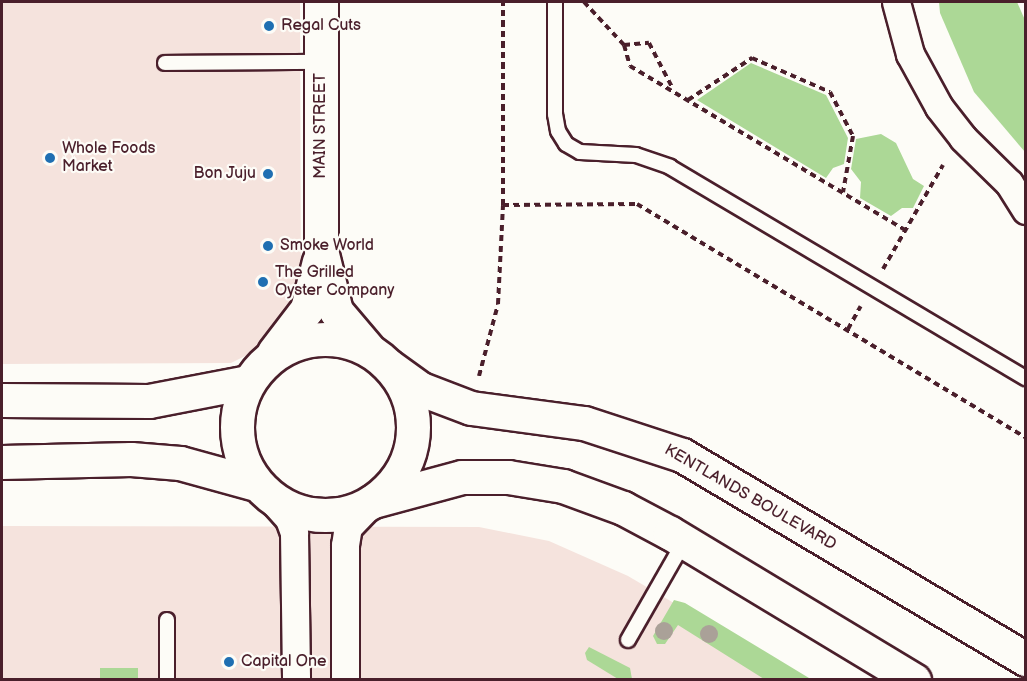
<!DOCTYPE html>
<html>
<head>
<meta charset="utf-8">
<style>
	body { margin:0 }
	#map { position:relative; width:1027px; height:681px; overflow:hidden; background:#fdfcf7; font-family:"Balsamiq Sans",sans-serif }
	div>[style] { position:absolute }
	.built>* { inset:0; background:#f5e3dd }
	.green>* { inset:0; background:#acd896; transform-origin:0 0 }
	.path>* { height:4px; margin-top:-2px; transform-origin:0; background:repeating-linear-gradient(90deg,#4a1f2b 0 6px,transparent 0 10.5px) }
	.roads { filter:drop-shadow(2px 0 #4a1f2b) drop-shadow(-2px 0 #4a1f2b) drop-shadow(0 2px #4a1f2b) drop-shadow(0 -2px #4a1f2b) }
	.service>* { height:14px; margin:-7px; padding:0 7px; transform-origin:7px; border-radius:7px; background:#fdfcf7 }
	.minor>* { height:27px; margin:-13.5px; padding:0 13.5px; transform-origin:13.5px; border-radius:13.5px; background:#fdfcf7 }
	.tertiary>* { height:33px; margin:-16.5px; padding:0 16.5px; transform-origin:16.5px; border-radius:16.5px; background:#fdfcf7 }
	.tertiary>.ring { margin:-16.5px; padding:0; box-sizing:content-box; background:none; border:33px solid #fdfcf7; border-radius:50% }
	.trees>* { width:18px; height:18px; margin:-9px; border-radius:50%; background:#aaa198 }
	.dots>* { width:16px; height:16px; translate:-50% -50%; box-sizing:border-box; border:3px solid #fdfcf7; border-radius:50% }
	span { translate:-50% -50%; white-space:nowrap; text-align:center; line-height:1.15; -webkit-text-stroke:4.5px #fdfcf7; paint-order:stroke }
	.poi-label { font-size:16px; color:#4a1f2b }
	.left { translate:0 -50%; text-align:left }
	.right { translate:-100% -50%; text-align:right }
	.street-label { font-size:16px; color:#4a1f2b }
	.frame { position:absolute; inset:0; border:3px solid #4a1f2b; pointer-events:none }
</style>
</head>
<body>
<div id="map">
	<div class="built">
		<div style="clip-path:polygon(2px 2px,300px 2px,301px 278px,296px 299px,270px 339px,251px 353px,231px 363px,2px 364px)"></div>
		<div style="clip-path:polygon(2px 526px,479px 527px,549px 541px,628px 576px,803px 679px,2px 679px)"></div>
	</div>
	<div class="green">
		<div style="clip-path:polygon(939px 2px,1017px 2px,1025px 20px,1025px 152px,974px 92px,940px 13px)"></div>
		<div style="clip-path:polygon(751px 63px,826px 95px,848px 138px,844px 164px,833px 168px,826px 178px,697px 100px)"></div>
		<div style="clip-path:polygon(881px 134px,896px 143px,913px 179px,924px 186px,913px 208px,902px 208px,891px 216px,860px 198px,861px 182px,851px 169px,856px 139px)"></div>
		<div style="clip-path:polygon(674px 600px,685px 603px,809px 678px,764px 679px,678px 625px,665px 644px,657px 644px,653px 636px)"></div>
		<div style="clip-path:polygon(589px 647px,630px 668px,632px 679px,618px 679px,587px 660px,585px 653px)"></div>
		<div style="left:100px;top:668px;width:38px;height:11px"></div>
	</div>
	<div class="path">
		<div style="left:584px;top:2px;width:59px;rotate:47.1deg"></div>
		<div style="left:624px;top:45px;width:22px;rotate:74deg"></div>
		<div style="left:630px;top:66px;width:320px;rotate:30.8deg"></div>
		<div style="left:624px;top:45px;width:25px;rotate:-5deg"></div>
		<div style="left:649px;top:43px;width:52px;rotate:62.4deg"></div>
		<div style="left:688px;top:100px;width:77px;rotate:-33.3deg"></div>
		<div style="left:752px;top:58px;width:85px;rotate:23.6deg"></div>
		<div style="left:830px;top:92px;width:50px;rotate:62.4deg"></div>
		<div style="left:853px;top:136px;width:57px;rotate:100.1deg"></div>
		<div style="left:503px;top:205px;width:203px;rotate:-90deg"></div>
		<div style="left:883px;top:269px;width:120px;rotate:-60deg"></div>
		<div style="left:848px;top:329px;width:26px;rotate:-61deg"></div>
		<div style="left:479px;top:376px;width:74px;rotate:-75.2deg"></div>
		<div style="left:498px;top:304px;width:99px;rotate:-87.1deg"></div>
		<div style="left:503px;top:205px;width:134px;rotate:-0.4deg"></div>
		<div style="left:637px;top:204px;width:454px;rotate:31deg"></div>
	</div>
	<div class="roads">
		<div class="service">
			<div style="left:555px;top:2px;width:112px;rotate:90deg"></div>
			<div style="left:555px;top:114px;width:17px;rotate:80deg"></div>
			<div style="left:558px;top:131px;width:15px;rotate:58deg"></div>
			<div style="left:566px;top:144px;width:16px;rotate:30deg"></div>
			<div style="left:580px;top:152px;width:56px;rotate:3.1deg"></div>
			<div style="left:636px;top:155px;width:36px;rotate:19deg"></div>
			<div style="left:670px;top:167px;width:414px;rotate:30.7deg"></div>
			<div style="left:165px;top:63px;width:156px;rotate:-0.4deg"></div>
			<div style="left:167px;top:620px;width:60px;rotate:90deg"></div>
			<div style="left:628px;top:640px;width:113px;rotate:-60.3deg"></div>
		</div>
		<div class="minor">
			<div style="left:896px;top:2px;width:54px;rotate:74.9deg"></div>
			<div style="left:910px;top:54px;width:60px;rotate:61.3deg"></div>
			<div style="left:939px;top:107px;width:39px;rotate:52deg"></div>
			<div style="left:963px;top:138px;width:64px;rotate:44.4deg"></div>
			<div style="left:1009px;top:183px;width:32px;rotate:58deg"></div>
			<div style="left:264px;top:491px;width:38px;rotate:48deg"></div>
			<div style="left:289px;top:519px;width:15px;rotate:70deg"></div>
			<div style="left:294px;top:533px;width:147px;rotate:89.2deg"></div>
			<div style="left:345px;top:680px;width:135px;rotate:-90deg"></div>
			<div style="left:345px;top:545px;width:18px;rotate:-81deg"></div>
			<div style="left:348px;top:527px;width:36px;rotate:-46deg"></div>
		</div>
		<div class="tertiary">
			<div style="left:321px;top:2px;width:248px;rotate:90deg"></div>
			<div style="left:321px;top:250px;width:63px;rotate:76.2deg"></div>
			<div style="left:336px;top:311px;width:52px;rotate:49.6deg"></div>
			<div class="ring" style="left:237px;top:339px;width:143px;height:143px"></div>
			<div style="left:274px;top:352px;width:54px;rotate:-52.5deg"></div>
			<div style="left:307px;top:309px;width:49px;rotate:-76deg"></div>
			<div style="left:389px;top:366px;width:39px;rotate:36deg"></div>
			<div style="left:421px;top:389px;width:53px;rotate:20.8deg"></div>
			<div style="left:471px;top:408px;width:114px;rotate:7.6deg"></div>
			<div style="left:584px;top:423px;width:103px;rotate:18.1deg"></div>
			<div style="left:682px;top:455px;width:400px;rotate:30.7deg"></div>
			<div style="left:2px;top:400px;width:147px;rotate:0.4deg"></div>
			<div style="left:149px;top:401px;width:101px;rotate:-10.9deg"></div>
			<div style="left:2px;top:462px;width:129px;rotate:-1.3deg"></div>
			<div style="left:131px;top:459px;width:49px;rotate:4.7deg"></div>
			<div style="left:180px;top:463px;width:79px;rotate:15.4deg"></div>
			<div style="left:373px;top:501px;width:92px;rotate:-15.1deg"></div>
			<div style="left:462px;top:477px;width:46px"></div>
			<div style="left:508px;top:477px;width:56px;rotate:9.3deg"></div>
			<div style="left:563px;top:486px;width:64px;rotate:20.1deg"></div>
			<div style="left:623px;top:508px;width:53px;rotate:28deg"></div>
			<div style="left:670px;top:533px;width:285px;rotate:31.1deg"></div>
		</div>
	</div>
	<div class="trees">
		<div style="left:664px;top:631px"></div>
		<div style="left:709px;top:634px"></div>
	</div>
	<div class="dots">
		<div style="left:269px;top:26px;background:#1f6fb2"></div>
		<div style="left:50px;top:158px;background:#1f6fb2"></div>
		<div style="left:268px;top:174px;background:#1f6fb2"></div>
		<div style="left:268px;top:246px;background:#1f6fb2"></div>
		<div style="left:263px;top:282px;background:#1f6fb2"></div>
		<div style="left:229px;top:662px;background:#1f6fb2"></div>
	</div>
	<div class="poi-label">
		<span class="left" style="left:281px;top:26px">Regal Cuts</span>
		<span class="left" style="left:62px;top:158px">Whole Foods<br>Market</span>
		<span class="right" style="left:256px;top:174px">Bon Juju</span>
		<span class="left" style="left:280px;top:246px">Smoke World</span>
		<span class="left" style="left:275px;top:282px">The Grilled<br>Oyster Company</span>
		<span class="left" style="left:241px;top:662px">Capital One</span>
	</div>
	<div class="street-label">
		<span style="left:321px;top:126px;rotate:-90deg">MAIN STREET</span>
		<span style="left:750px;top:498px;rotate:30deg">KENTLANDS BOULEVARD</span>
	</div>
	<div class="frame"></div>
</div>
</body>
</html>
